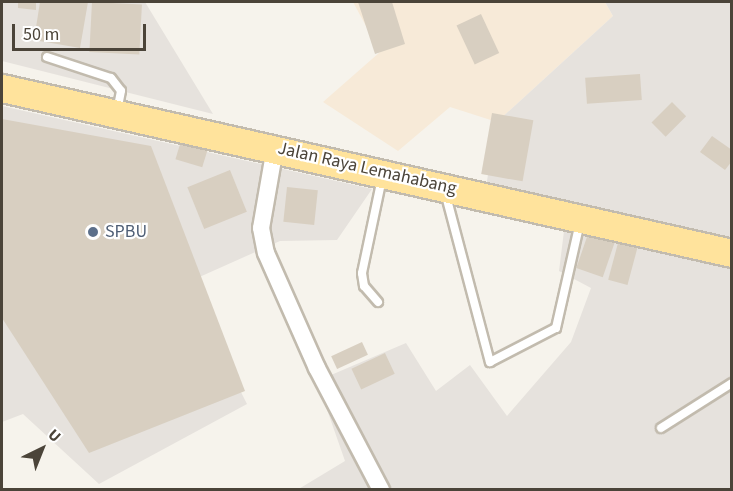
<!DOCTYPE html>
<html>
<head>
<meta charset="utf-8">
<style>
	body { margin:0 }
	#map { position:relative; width:733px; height:491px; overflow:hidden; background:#f6f3ec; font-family:"Source Sans 3",sans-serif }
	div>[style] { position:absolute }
	.commercial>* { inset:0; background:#f7ead8 }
	.industrial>* { inset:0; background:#e6e2dd }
	.building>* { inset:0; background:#d8cfc1; transform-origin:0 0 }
	.roads { filter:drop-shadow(2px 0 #c2bbae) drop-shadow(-2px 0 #c2bbae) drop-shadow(0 2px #c2bbae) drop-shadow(0 -2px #c2bbae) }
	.service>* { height:8px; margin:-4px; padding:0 4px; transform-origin:4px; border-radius:4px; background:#fff }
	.minor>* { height:16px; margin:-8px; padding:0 8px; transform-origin:8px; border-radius:8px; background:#fff }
	.primary>* { height:27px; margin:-13.5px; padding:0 13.5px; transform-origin:13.5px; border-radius:13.5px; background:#ffe39c }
	.dots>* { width:16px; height:16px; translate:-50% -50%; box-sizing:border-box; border:3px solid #fff; border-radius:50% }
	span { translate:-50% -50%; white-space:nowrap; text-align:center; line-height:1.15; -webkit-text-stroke:4.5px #fff; paint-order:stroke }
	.street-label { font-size:18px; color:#4b4439 }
	.service-label { font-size:18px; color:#4e5e75 }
	.left { translate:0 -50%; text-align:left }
	.frame { position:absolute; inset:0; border:3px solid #4b4439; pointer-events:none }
	.north { position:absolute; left:12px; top:419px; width:60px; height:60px; -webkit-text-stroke:4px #fff; paint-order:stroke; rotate:43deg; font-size:16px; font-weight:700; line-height:24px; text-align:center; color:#4b4439 }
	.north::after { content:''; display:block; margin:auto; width:21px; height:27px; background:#4b4439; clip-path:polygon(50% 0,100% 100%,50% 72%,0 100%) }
	.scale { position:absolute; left:12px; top:24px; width:134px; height:27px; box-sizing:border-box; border:3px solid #4b4439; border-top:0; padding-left:8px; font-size:18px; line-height:21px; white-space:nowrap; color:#4b4439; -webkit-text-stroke:4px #fff; paint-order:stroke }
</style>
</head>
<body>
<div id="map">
	<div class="commercial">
		<div style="clip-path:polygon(353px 2px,605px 2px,613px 16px,497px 122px,450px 107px,398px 151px,323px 102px,380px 52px)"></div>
	</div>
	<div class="industrial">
		<div style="clip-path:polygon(2px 2px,145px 2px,213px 114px,2px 61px)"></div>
		<div style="clip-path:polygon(605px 2px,731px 2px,731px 489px,297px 490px,345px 461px,317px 381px,406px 343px,436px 391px,470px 365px,507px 416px,571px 342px,591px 288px,559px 271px,564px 231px,482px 210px,497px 122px,613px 16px)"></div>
		<div style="clip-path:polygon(2px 106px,372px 189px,337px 240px,280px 241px,186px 283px,247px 404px,99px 484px,23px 414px,2px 422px)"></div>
	</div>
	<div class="building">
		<div style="clip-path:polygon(18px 2px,36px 2px,36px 10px,18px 8px)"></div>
		<div style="clip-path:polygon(40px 2px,88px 2px,80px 48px,34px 40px)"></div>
		<div style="left:92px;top:2px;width:50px;height:50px;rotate:3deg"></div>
		<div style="clip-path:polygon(358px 2px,392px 2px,405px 44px,375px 54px)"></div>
		<div style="left:481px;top:14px;width:43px;height:27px;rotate:65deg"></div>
		<div style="left:640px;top:74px;width:26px;height:55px;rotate:86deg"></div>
		<div style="left:672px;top:102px;width:20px;height:29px;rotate:45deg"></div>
		<div style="left:492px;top:113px;width:42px;height:62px;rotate:10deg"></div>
		<div style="clip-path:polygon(2px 119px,151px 146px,245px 391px,89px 453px,2px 318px)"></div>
		<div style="clip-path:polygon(712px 136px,732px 150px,732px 161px,725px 170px,700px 152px)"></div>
		<div style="left:181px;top:141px;width:28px;height:19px;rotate:17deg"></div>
		<div style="left:230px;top:170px;width:45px;height:46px;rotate:68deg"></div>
		<div style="left:287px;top:187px;width:31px;height:35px;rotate:6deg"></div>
		<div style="left:588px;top:234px;width:28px;height:36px;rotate:19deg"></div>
		<div style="left:618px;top:243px;width:20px;height:38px;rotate:15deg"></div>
		<div style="left:362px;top:342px;width:14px;height:34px;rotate:65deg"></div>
		<div style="left:385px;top:353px;width:23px;height:37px;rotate:65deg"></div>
	</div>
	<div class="roads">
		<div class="service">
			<div style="left:47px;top:57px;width:67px;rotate:18.2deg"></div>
			<div style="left:111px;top:78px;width:16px;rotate:52deg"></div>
			<div style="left:121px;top:91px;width:20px;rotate:101deg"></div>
			<div style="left:445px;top:192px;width:176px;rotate:75.2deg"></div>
			<div style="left:490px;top:362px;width:74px;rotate:-27.3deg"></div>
			<div style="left:556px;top:328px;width:109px;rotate:-77.2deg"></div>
			<div style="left:378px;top:302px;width:21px;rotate:-131deg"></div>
			<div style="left:364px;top:286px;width:13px;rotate:-99deg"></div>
			<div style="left:362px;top:273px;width:97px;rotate:-78.1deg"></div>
			<div style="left:661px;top:428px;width:84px;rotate:-32.4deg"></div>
		</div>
		<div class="minor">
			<div style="left:275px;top:148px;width:81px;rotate:99.9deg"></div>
			<div style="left:261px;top:228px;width:25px;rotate:79deg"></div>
			<div style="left:266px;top:253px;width:126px;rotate:66.1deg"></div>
			<div style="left:317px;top:368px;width:138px;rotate:62.3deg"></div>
		</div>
		<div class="primary">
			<div style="left:2px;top:88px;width:748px;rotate:12.74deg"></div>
		</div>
	</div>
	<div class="dots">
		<div style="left:93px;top:232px;background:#5c6f8a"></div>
	</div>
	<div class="street-label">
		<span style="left:367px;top:169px;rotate:13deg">Jalan Raya Lemahabang</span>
	</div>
	<div class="service-label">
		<span class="left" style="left:105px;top:232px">SPBU</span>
	</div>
	<div class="frame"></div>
	<div class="north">U</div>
	<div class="scale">50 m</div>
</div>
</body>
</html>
